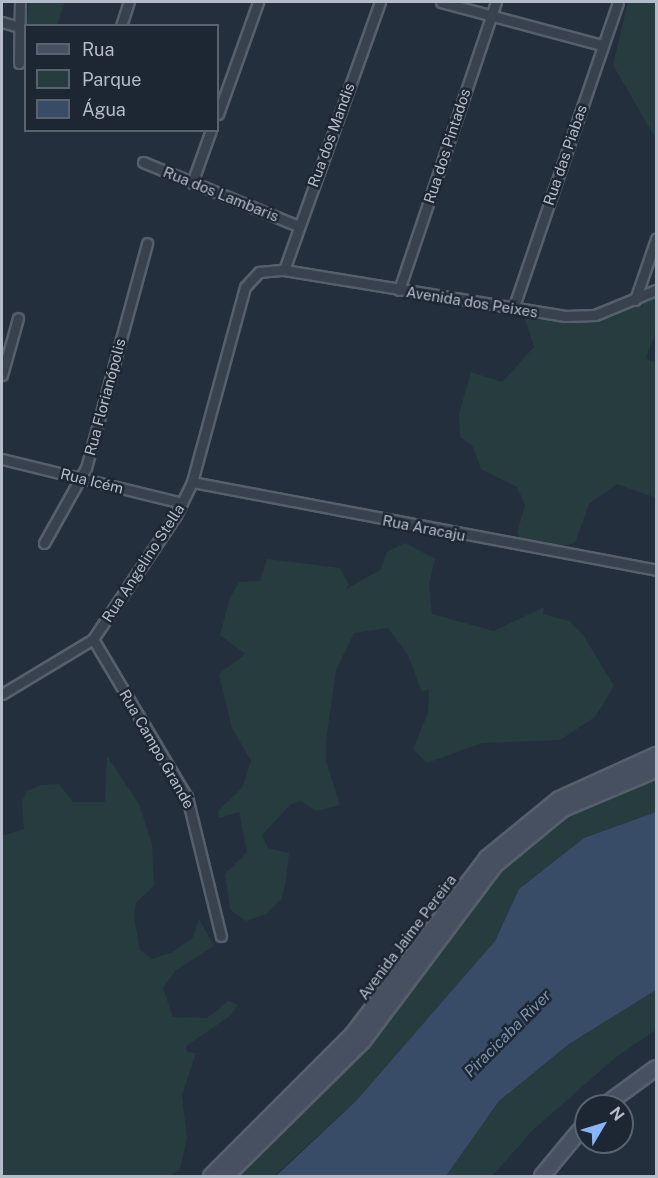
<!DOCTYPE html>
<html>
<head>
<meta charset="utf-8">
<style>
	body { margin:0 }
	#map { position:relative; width:658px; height:1178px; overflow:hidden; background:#242f3e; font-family:"Public Sans",sans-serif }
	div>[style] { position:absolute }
	.green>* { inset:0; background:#263c3f }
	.water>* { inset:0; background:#394c67 }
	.roads { filter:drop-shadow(2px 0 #565f6c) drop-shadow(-2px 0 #565f6c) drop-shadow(0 2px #565f6c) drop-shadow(0 -2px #565f6c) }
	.street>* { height:9px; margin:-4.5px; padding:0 4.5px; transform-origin:4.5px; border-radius:4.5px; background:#38414e }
	.secondary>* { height:14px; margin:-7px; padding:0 7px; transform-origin:7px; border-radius:7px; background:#465061 }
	span { translate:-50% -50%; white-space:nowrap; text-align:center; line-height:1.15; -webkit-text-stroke:5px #1d2633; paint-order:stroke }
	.street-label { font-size:15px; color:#b4bcc9 }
	.water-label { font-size:16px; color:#7c92b1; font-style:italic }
	.frame { position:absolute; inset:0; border:3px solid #b4bcc9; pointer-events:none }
	.legend { position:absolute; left:24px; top:24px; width:195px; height:108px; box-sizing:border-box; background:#1d2633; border:2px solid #59626f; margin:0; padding:8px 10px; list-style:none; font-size:18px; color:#b4bcc9 }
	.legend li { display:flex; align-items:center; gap:12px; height:30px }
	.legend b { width:30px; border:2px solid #59626f }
	.north { position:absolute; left:574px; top:1094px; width:60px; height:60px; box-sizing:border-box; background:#1d2633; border:2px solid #59626f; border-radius:50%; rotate:52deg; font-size:16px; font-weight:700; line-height:24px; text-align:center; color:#b4bcc9 }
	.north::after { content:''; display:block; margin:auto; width:21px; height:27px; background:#8ab4f8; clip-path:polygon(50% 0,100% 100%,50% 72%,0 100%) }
</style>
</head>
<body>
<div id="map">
	<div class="green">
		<div style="clip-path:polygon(29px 2px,65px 2px,57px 25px,27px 25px)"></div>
		<div style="clip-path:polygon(628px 2px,656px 2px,656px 139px,613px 65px)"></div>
		<div style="clip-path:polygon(656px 298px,656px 333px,645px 359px,656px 362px,656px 498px,617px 484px,589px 504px,575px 543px,551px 549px,521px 540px,517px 533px,525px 505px,517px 487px,481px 469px,473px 447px,460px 437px,459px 414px,471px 372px,502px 382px,534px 347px,525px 319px,591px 322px)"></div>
		<div style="clip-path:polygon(405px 543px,435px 559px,429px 583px,432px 614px,494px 631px,544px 607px,543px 614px,569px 621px,583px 635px,614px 686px,595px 717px,560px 740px,482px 743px,427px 763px,413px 749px,428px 713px,429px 689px,422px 692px,408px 655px,388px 628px,354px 633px,336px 670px,326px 741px,326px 761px,340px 805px,316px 811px,301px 801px,291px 804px,262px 835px,268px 848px,289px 853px,286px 881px,281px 900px,266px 914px,246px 921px,230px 910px,225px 874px,247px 852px,239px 812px,219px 818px,218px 811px,242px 788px,251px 761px,232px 728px,219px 674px,245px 654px,220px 635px,230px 598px,239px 582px,260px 581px,267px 559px,340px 568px,349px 585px,345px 590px,380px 570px,387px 552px)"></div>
		<div style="clip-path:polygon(107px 756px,139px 804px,152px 844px,154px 886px,136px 903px,134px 917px,140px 950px,152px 959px,173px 952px,193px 937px,199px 919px,214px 946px,176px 970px,163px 988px,173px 1017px,207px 1018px,228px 1001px,238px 1005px,230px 1016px,186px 1046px,187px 1052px,196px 1053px,182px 1095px,187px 1138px,180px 1170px,169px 1176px,2px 1176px,2px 836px,24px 829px,22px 801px,27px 791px,41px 785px,59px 784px,73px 802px,105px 802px)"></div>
		<div style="clip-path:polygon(656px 780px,656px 812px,584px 838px,519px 889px,495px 941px,356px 1101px,274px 1176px,235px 1176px,371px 1043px,504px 869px,533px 841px,568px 816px)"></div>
		<div style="clip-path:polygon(656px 990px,656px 1030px,616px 1057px,533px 1130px,492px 1176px,446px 1176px,499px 1101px,569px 1044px)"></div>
	</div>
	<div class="water">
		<div style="clip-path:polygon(656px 812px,656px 990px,569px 1044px,499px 1101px,446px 1176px,276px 1176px,356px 1101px,495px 941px,519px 889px,584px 838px)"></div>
	</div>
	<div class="roads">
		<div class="street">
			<div style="left:441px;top:2px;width:167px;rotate:15deg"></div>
			<div style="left:2px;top:22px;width:18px;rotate:16deg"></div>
			<div style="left:121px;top:26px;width:25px;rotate:-72deg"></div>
			<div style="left:19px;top:63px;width:61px;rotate:-89.1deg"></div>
			<div style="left:218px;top:114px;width:119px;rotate:-70.3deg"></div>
			<div style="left:143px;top:162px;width:168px;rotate:22.4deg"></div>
			<div style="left:192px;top:183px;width:56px;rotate:-70.3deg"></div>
			<div style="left:284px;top:270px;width:285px;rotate:-70.3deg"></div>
			<div style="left:399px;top:290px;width:304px;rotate:-71.4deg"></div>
			<div style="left:635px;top:300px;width:65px;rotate:-71deg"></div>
			<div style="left:513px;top:309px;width:324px;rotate:-71.1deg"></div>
			<div style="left:2px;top:375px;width:59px;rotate:-74.3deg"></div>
			<div style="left:2px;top:459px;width:185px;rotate:13.7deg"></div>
			<div style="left:192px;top:482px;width:472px;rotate:10.7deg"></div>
			<div style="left:44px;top:543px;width:86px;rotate:-60.8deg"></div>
			<div style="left:86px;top:468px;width:233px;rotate:-74.8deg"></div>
			<div style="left:93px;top:639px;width:184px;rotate:59.3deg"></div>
			<div style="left:187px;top:797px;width:143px;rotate:76.3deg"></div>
			<div style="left:2px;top:694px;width:106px;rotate:-31.1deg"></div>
			<div style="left:93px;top:639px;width:149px;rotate:-56.2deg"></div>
			<div style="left:176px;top:515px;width:37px;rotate:-64deg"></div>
			<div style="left:192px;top:482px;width:202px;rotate:-74.8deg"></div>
			<div style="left:245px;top:287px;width:21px;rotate:-47deg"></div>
			<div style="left:259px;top:272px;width:25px;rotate:-5deg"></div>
			<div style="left:284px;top:270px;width:285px;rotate:9.3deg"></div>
			<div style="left:565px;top:316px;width:30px;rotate:-2deg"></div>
			<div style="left:595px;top:315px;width:66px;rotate:-22.3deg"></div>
		</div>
		<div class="secondary">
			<div style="left:604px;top:1106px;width:64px;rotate:-36.2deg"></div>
			<div style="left:211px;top:1176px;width:201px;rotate:-45deg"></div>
			<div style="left:353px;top:1034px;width:221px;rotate:-52.7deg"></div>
			<div style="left:487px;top:858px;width:93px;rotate:-39.3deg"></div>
			<div style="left:559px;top:799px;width:107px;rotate:-24.4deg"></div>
			<div style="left:226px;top:1176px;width:192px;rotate:-44.6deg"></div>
			<div style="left:363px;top:1041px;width:221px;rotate:-53.1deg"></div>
			<div style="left:496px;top:864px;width:87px;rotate:-39.4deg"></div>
			<div style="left:563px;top:809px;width:101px;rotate:-22.8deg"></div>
			<div style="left:542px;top:1176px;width:69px;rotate:-50.3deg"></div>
		</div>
	</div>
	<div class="street-label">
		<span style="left:331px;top:135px;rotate:-70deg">Rua dos Mandis</span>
		<span style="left:447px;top:146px;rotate:-72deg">Rua dos Pintados</span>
		<span style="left:565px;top:155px;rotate:-71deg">Rua das Piabas</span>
		<span style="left:221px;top:194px;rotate:22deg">Rua dos Lambaris</span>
		<span style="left:472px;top:302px;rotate:9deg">Avenida dos Peixes</span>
		<span style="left:105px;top:397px;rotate:-75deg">Rua Florianópolis</span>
		<span style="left:92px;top:481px;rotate:14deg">Rua Icém</span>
		<span style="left:424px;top:528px;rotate:11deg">Rua Aracaju</span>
		<span style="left:143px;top:563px;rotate:-57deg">Rua Angelino Stella</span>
		<span style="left:157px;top:749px;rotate:60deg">Rua Campo Grande</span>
		<span style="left:407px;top:937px;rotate:-53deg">Avenida Jaime Pereira</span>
	</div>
	<div class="water-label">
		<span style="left:508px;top:1034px;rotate:-45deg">Piracicaba River</span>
	</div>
	<div class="frame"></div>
	<ul class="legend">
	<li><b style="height:8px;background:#465061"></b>Rua</li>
	<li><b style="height:16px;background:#263c3f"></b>Parque</li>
	<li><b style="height:16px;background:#394c67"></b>Água</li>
	</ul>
	<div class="north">N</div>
</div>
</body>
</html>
